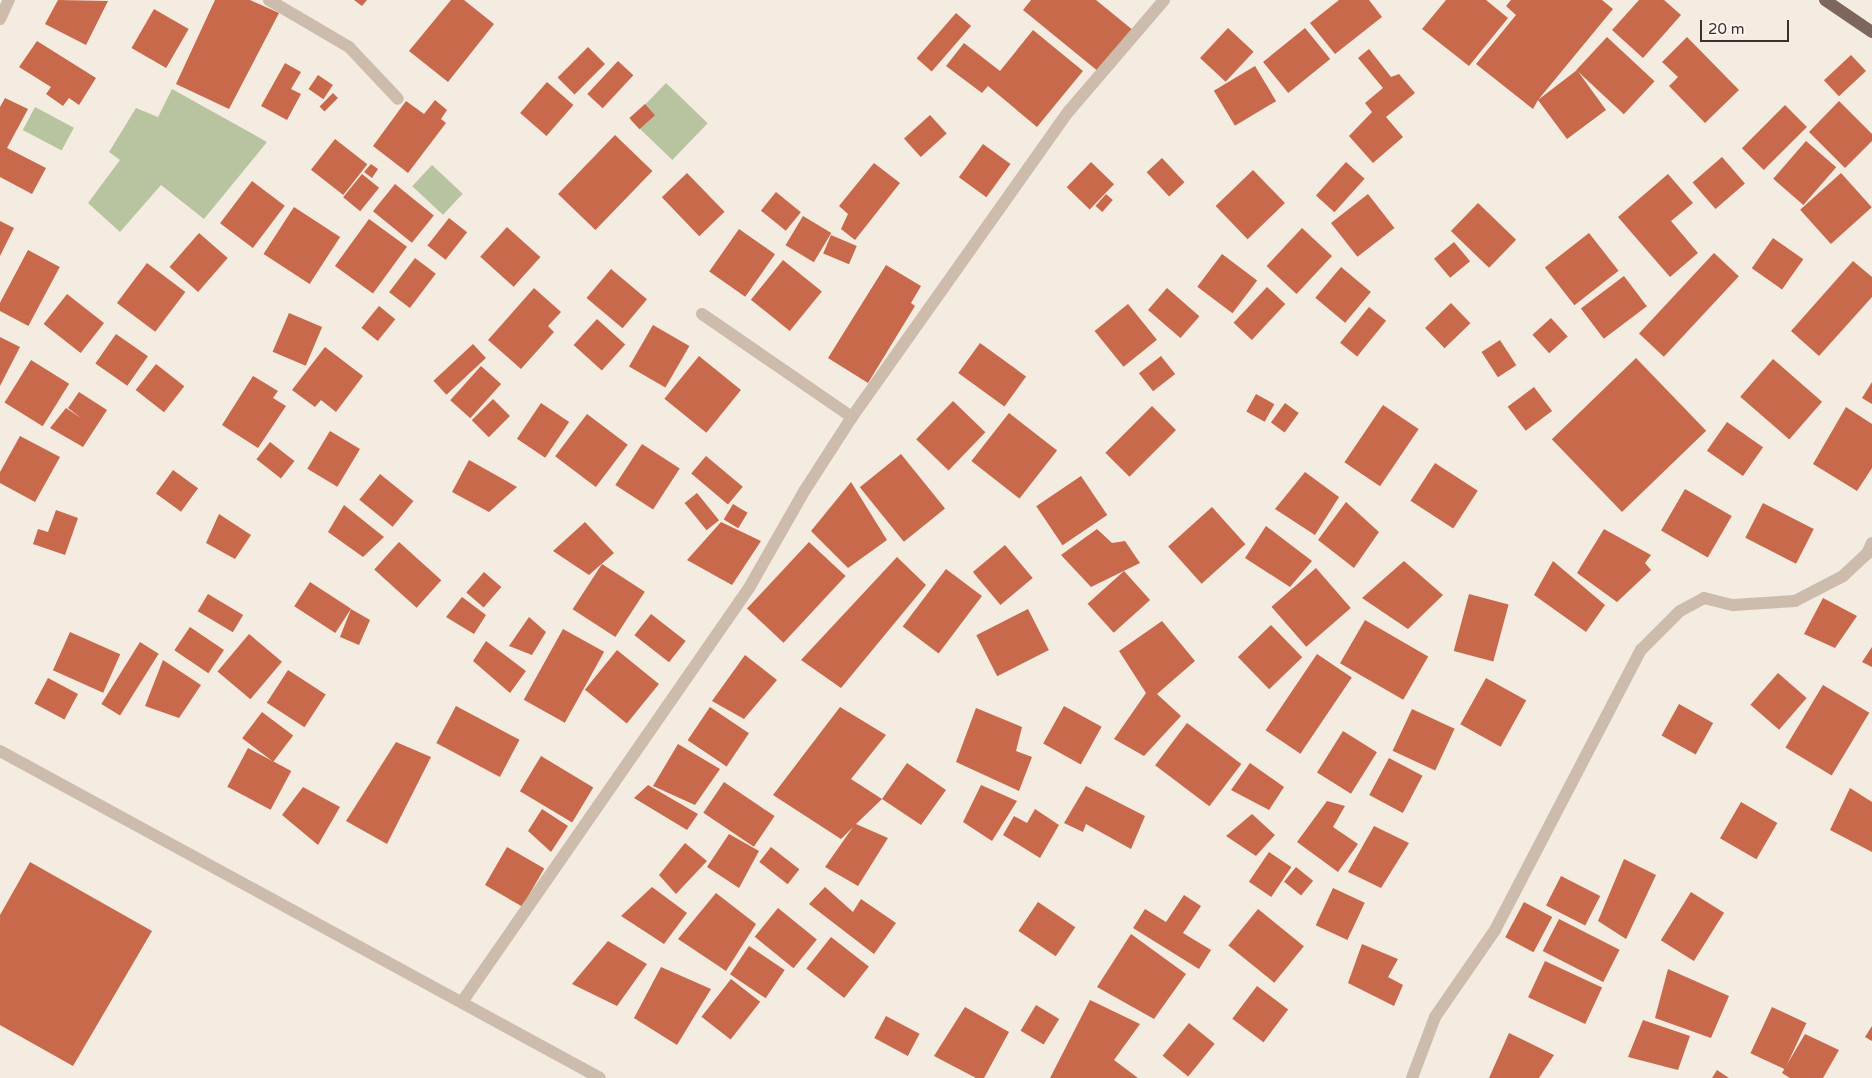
<!DOCTYPE html>
<html>
<head>
<meta charset="utf-8">
<style>
	body { margin:0 }
	#map { position:relative; width:1872px; height:1078px; overflow:hidden; background:#f4ebe1; font-family:"Varela Round",sans-serif }
	div>[style] { position:absolute }
	.green>* { inset:0; background:#b8c4a0; transform-origin:0 0 }
	.building>* { inset:0; background:#c8694b; transform-origin:0 0 }
	.minor>* { height:12px; margin:-6px; padding:0 6px; transform-origin:6px; border-radius:6px; background:#cdbbac }
	.major>* { height:12px; margin:-6px; padding:0 6px; transform-origin:6px; border-radius:6px; background:#7d675c }
	span { translate:-50% -50%; white-space:nowrap; text-align:center; line-height:1.15; -webkit-text-stroke:5px #fbf5ee; paint-order:stroke }
	.scale { position:absolute; left:1700px; top:20px; width:89px; height:22px; box-sizing:border-box; border:2px solid #3b302b; border-top:0; padding-left:6px; font-size:15px; line-height:18px; white-space:nowrap; color:#3b302b; -webkit-text-stroke:4px #fbf5ee; paint-order:stroke }
</style>
</head>
<body>
<div id="map">
	<div class="green">
		<div style="left:666px;top:83px;width:58px;height:51px;rotate:44deg"></div>
		<div style="clip-path:polygon(172px 89px,267px 142px,204px 219px,161px 185px,120px 232px,88px 203px,120px 160px,109px 152px,136px 108px,158px 117px)"></div>
		<div style="left:35px;top:107px;width:44px;height:26px;rotate:28deg"></div>
		<div style="left:432px;top:165px;width:42px;height:29px;rotate:43deg"></div>
	</div>
	<div class="building">
		<div style="clip-path:polygon(58px 0,108px 1px,86px 45px,45px 24px)"></div>
		<div style="clip-path:polygon(215px 0,250px 0,279px 13px,229px 109px,176px 84px)"></div>
		<div style="clip-path:polygon(354px 0,367px 0,362px 6px)"></div>
		<div style="clip-path:polygon(451px 0,464px 0,494px 24px,448px 82px,409px 51px)"></div>
		<div style="clip-path:polygon(1031px 0,1096px 0,1134px 31px,1099px 72px,1023px 10px)"></div>
		<div style="clip-path:polygon(1339px 0,1369px 0,1382px 17px,1335px 54px,1310px 23px)"></div>
		<div style="clip-path:polygon(1446px 0,1486px 0,1508px 18px,1469px 66px,1422px 29px)"></div>
		<div style="clip-path:polygon(1511px 0,1602px 0,1613px 9px,1538px 100px,1577px 70px,1606px 110px,1567px 139px,1538px 100px,1533px 109px,1476px 64px,1516px 15px,1506px 6px)"></div>
		<div style="clip-path:polygon(1639px 0,1664px 0,1681px 15px,1643px 58px,1612px 30px)"></div>
		<div style="left:154px;top:9px;width:40px;height:45px;rotate:30deg"></div>
		<div style="left:956px;top:13px;width:20px;height:60px;rotate:41deg"></div>
		<div style="left:1228px;top:28px;width:35px;height:41px;rotate:43deg"></div>
		<div style="left:1305px;top:28px;width:40px;height:54px;rotate:51deg"></div>
		<div style="clip-path:polygon(1033px 30px,1083px 71px,1037px 127px,988px 86px,982px 93px,946px 66px,964px 43px,1000px 71px)"></div>
		<div style="left:1607px;top:37px;width:65px;height:45px;rotate:43deg"></div>
		<div style="clip-path:polygon(1687px 37px,1739px 90px,1705px 123px,1669px 86px,1678px 77px,1662px 62px)"></div>
		<div style="clip-path:polygon(37px 41px,96px 78px,79px 105px,69px 98px,63px 106px,46px 94px,51px 87px,19px 67px)"></div>
		<div style="left:588px;top:47px;width:24px;height:43px;rotate:45deg"></div>
		<div style="clip-path:polygon(1369px 49px,1391px 77px,1399px 74px,1415px 93px,1386px 117px,1403px 137px,1373px 163px,1349px 136px,1372px 112px,1365px 103px,1383px 88px,1358px 58px)"></div>
		<div style="left:1851px;top:55px;width:22px;height:37px;rotate:47deg"></div>
		<div style="left:618px;top:61px;width:21px;height:45px;rotate:43deg"></div>
		<div style="clip-path:polygon(285px 63px,301px 72px,291px 89px,301px 94px,287px 120px,261px 106px)"></div>
		<div style="left:1255px;top:66px;width:41px;height:48px;rotate:59deg"></div>
		<div style="left:318px;top:75px;width:18px;height:17px;rotate:34deg"></div>
		<div style="left:547px;top:82px;width:35px;height:41px;rotate:41deg"></div>
		<div style="left:333px;top:93px;width:7px;height:19px;rotate:45deg"></div>
		<div style="clip-path:polygon(5px 98px,28px 109px,7px 148px,46px 168px,32px 194px,0 177px,0 107px)"></div>
		<div style="clip-path:polygon(435px 100px,447px 110px,441px 119px,446px 123px,408px 173px,373px 146px,406px 101px,424px 114px)"></div>
		<div style="clip-path:polygon(1839px 101px,1872px 134px,1872px 141px,1845px 168px,1809px 132px)"></div>
		<div style="left:645px;top:104px;width:15px;height:21px;rotate:48deg"></div>
		<div style="left:1785px;top:105px;width:31px;height:61px;rotate:45deg"></div>
		<div style="left:930px;top:115px;width:25px;height:35px;rotate:48deg"></div>
		<div style="left:615px;top:135px;width:52px;height:82px;rotate:44deg"></div>
		<div style="left:335px;top:139px;width:41px;height:39px;rotate:38deg"></div>
		<div style="left:1806px;top:141px;width:40px;height:50px;rotate:41deg"></div>
		<div style="left:983px;top:144px;width:34px;height:41px;rotate:36deg"></div>
		<div style="left:1722px;top:157px;width:35px;height:39px;rotate:49deg"></div>
		<div style="left:1162px;top:158px;width:33px;height:21px;rotate:47deg"></div>
		<div style="left:1091px;top:162px;width:32px;height:35px;rotate:44deg"></div>
		<div style="left:1346px;top:162px;width:25px;height:45px;rotate:42deg"></div>
		<div style="clip-path:polygon(874px 163px,900px 183px,855px 240px,841px 229px,848px 214px,839px 206px)"></div>
		<div style="clip-path:polygon(371px 164px,378px 169px,372px 178px,364px 172px)"></div>
		<div style="left:1253px;top:170px;width:46px;height:52px;rotate:46deg"></div>
		<div style="left:687px;top:173px;width:54px;height:35px;rotate:46deg"></div>
		<div style="left:1841px;top:173px;width:46px;height:55px;rotate:48deg"></div>
		<div style="left:362px;top:174px;width:22px;height:30px;rotate:39deg"></div>
		<div style="clip-path:polygon(1668px 174px,1693px 203px,1671px 221px,1698px 253px,1670px 277px,1618px 217px)"></div>
		<div style="left:252px;top:181px;width:41px;height:53px;rotate:37deg"></div>
		<div style="left:395px;top:184px;width:50px;height:35px;rotate:39deg"></div>
		<div style="left:776px;top:192px;width:32px;height:24px;rotate:39deg"></div>
		<div style="left:1106px;top:194px;width:9px;height:16px;rotate:41deg"></div>
		<div style="left:1368px;top:194px;width:43px;height:47px;rotate:52deg"></div>
		<div style="left:1478px;top:203px;width:53px;height:39px;rotate:44deg"></div>
		<div style="left:294px;top:207px;width:55px;height:56px;rotate:33deg"></div>
		<div style="left:803px;top:216px;width:33px;height:34px;rotate:31deg"></div>
		<div style="left:449px;top:218px;width:23px;height:35px;rotate:38deg"></div>
		<div style="left:369px;top:219px;width:47px;height:58px;rotate:36deg"></div>
		<div style="clip-path:polygon(0 221px,14px 228px,0 256px)"></div>
		<div style="left:507px;top:227px;width:45px;height:40px;rotate:42deg"></div>
		<div style="left:1302px;top:228px;width:41px;height:52px;rotate:43deg"></div>
		<div style="left:739px;top:229px;width:44px;height:52px;rotate:35deg"></div>
		<div style="left:199px;top:233px;width:38px;height:45px;rotate:41deg"></div>
		<div style="left:1589px;top:233px;width:48px;height:56px;rotate:52deg"></div>
		<div style="left:831px;top:235px;width:28px;height:20px;rotate:23deg"></div>
		<div style="left:1773px;top:238px;width:37px;height:37px;rotate:35deg"></div>
		<div style="left:1454px;top:242px;width:25px;height:26px;rotate:50deg"></div>
		<div style="left:28px;top:250px;width:36px;height:67px;rotate:28deg"></div>
		<div style="left:1714px;top:253px;width:34px;height:110px;rotate:43deg"></div>
		<div style="left:1222px;top:254px;width:44px;height:41px;rotate:37deg"></div>
		<div style="left:415px;top:258px;width:26px;height:43px;rotate:37deg"></div>
		<div style="left:783px;top:260px;width:50px;height:51px;rotate:39deg"></div>
		<div style="clip-path:polygon(1853px 261px,1872px 277px,1872px 297px,1819px 356px,1791px 331px)"></div>
		<div style="left:147px;top:263px;width:48px;height:50px;rotate:37deg"></div>
		<div style="clip-path:polygon(886px 265px,921px 286px,911px 303px,915px 306px,868px 383px,828px 358px)"></div>
		<div style="left:1341px;top:267px;width:39px;height:40px;rotate:40deg"></div>
		<div style="left:611px;top:269px;width:47px;height:38px;rotate:40deg"></div>
		<div style="left:1624px;top:276px;width:38px;height:54px;rotate:53deg"></div>
		<div style="left:1267px;top:287px;width:25px;height:49px;rotate:43deg"></div>
		<div style="clip-path:polygon(534px 288px,561px 312px,548px 326px,554px 332px,521px 369px,488px 340px)"></div>
		<div style="left:1167px;top:288px;width:43px;height:29px;rotate:41deg"></div>
		<div style="left:67px;top:294px;width:47px;height:38px;rotate:38deg"></div>
		<div style="left:1451px;top:303px;width:28px;height:36px;rotate:46deg"></div>
		<div style="left:1128px;top:304px;width:46px;height:43px;rotate:51deg"></div>
		<div style="left:379px;top:306px;width:21px;height:28px;rotate:39deg"></div>
		<div style="left:1369px;top:307px;width:22px;height:46px;rotate:39deg"></div>
		<div style="left:289px;top:313px;width:36px;height:42px;rotate:23deg"></div>
		<div style="left:1551px;top:318px;width:25px;height:25px;rotate:48deg"></div>
		<div style="left:597px;top:319px;width:38px;height:35px;rotate:42deg"></div>
		<div style="left:653px;top:325px;width:42px;height:48px;rotate:30deg"></div>
		<div style="left:116px;top:334px;width:39px;height:36px;rotate:35deg"></div>
		<div style="clip-path:polygon(0 337px,20px 347px,0 386px)"></div>
		<div style="left:1500px;top:340px;width:30px;height:22px;rotate:57deg"></div>
		<div style="left:980px;top:343px;width:57px;height:37px;rotate:36deg"></div>
		<div style="left:473px;top:344px;width:19px;height:54px;rotate:47deg"></div>
		<div style="clip-path:polygon(325px 347px,363px 376px,336px 412px,321px 400px,315px 407px,292px 390px)"></div>
		<div style="left:699px;top:356px;width:54px;height:55px;rotate:39deg"></div>
		<div style="left:1161px;top:356px;width:23px;height:28px;rotate:52deg"></div>
		<div style="left:1636px;top:358px;width:101px;height:117px;rotate:46deg"></div>
		<div style="left:1773px;top:359px;width:65px;height:50px;rotate:41deg"></div>
		<div style="left:31px;top:360px;width:45px;height:50px;rotate:32deg"></div>
		<div style="left:156px;top:364px;width:36px;height:33px;rotate:38deg"></div>
		<div style="left:481px;top:366px;width:27px;height:46px;rotate:42deg"></div>
		<div style="clip-path:polygon(253px 376px,278px 391px,273px 398px,286px 406px,258px 448px,222px 425px)"></div>
		<div style="clip-path:polygon(1872px 382px,1872px 404px,1862px 398px)"></div>
		<div style="left:1534px;top:387px;width:30px;height:33px;rotate:53deg"></div>
		<div style="clip-path:polygon(79px 392px,107px 410px,83px 447px,50px 428px,66px 408px,81px 418px,68px 408px)"></div>
		<div style="left:1256px;top:394px;width:21px;height:20px;rotate:29deg"></div>
		<div style="left:493px;top:399px;width:24px;height:30px;rotate:45deg"></div>
		<div style="left:953px;top:401px;width:45px;height:53px;rotate:44deg"></div>
		<div style="left:541px;top:403px;width:34px;height:43px;rotate:34deg"></div>
		<div style="left:1285px;top:403px;width:17px;height:24px;rotate:36deg"></div>
		<div style="left:1383px;top:405px;width:43px;height:69px;rotate:34deg"></div>
		<div style="left:1152px;top:406px;width:34px;height:66px;rotate:45deg"></div>
		<div style="clip-path:polygon(1846px 407px,1872px 424px,1872px 468px,1857px 491px,1813px 464px)"></div>
		<div style="left:1009px;top:413px;width:61px;height:61px;rotate:38deg"></div>
		<div style="left:587px;top:414px;width:51px;height:53px;rotate:37deg"></div>
		<div style="left:1727px;top:422px;width:44px;height:35px;rotate:35deg"></div>
		<div style="left:330px;top:431px;width:35px;height:44px;rotate:31deg"></div>
		<div style="clip-path:polygon(20px 436px,60px 457px,35px 502px,0 483px,0 472px)"></div>
		<div style="left:270px;top:442px;width:31px;height:22px;rotate:38deg"></div>
		<div style="left:642px;top:444px;width:45px;height:49px;rotate:33deg"></div>
		<div style="left:901px;top:454px;width:70px;height:53px;rotate:51deg"></div>
		<div style="left:706px;top:456px;width:48px;height:23px;rotate:40deg"></div>
		<div style="clip-path:polygon(469px 460px,517px 487px,489px 512px,452px 492px)"></div>
		<div style="left:1435px;top:463px;width:51px;height:45px;rotate:33deg"></div>
		<div style="left:173px;top:470px;width:31px;height:29px;rotate:36deg"></div>
		<div style="clip-path:polygon(1305px 472px,1339px 497px,1315px 535px,1275px 509px)"></div>
		<div style="left:380px;top:474px;width:43px;height:33px;rotate:39deg"></div>
		<div style="left:1081px;top:476px;width:47px;height:54px;rotate:56deg"></div>
		<div style="clip-path:polygon(851px 482px,887px 540px,848px 568px,811px 531px)"></div>
		<div style="left:1685px;top:489px;width:54px;height:48px;rotate:30deg"></div>
		<div style="left:697px;top:493px;width:35px;height:16px;rotate:51deg"></div>
		<div style="clip-path:polygon(1346px 502px,1379px 532px,1354px 568px,1318px 540px)"></div>
		<div style="left:1763px;top:503px;width:57px;height:39px;rotate:27deg"></div>
		<div style="left:733px;top:504px;width:17px;height:18px;rotate:31deg"></div>
		<div style="clip-path:polygon(344px 505px,384px 537px,363px 557px,328px 532px)"></div>
		<div style="left:1212px;top:507px;width:50px;height:59px;rotate:48deg"></div>
		<div style="clip-path:polygon(56px 510px,78px 518px,65px 555px,33px 544px,38px 529px,48px 532px)"></div>
		<div style="clip-path:polygon(219px 514px,251px 535px,235px 559px,206px 543px)"></div>
		<div style="clip-path:polygon(585px 522px,614px 553px,589px 575px,553px 551px)"></div>
		<div style="clip-path:polygon(721px 522px,761px 541px,732px 585px,687px 560px)"></div>
		<div style="clip-path:polygon(1266px 526px,1312px 561px,1290px 587px,1245px 558px)"></div>
		<div style="clip-path:polygon(1097px 529px,1112px 543px,1125px 541px,1140px 563px,1091px 587px,1061px 555px)"></div>
		<div style="clip-path:polygon(1604px 529px,1651px 555px,1645px 563px,1651px 570px,1617px 602px,1577px 573px)"></div>
		<div style="left:399px;top:542px;width:57px;height:37px;rotate:42deg"></div>
		<div style="left:809px;top:542px;width:50px;height:91px;rotate:43deg"></div>
		<div style="left:1005px;top:545px;width:43px;height:42px;rotate:50deg"></div>
		<div style="clip-path:polygon(897px 557px,926px 585px,841px 688px,801px 660px)"></div>
		<div style="clip-path:polygon(1404px 561px,1443px 595px,1408px 629px,1362px 598px)"></div>
		<div style="clip-path:polygon(1553px 561px,1605px 605px,1586px 632px,1534px 595px)"></div>
		<div style="left:602px;top:564px;width:51px;height:54px;rotate:33deg"></div>
		<div style="left:1316px;top:568px;width:53px;height:59px;rotate:49deg"></div>
		<div style="left:946px;top:569px;width:45px;height:72px;rotate:37deg"></div>
		<div style="left:1124px;top:571px;width:39px;height:49px;rotate:48deg"></div>
		<div style="left:484px;top:572px;width:23px;height:27px;rotate:41deg"></div>
		<div style="left:310px;top:582px;width:49px;height:29px;rotate:33deg"></div>
		<div style="left:208px;top:594px;width:41px;height:20px;rotate:31deg"></div>
		<div style="left:1469px;top:594px;width:41px;height:59px;rotate:15deg"></div>
		<div style="clip-path:polygon(462px 597px,486px 615px,474px 634px,446px 617px)"></div>
		<div style="clip-path:polygon(1823px 598px,1857px 616px,1835px 648px,1804px 634px)"></div>
		<div style="clip-path:polygon(351px 609px,370px 620px,359px 645px,340px 637px)"></div>
		<div style="left:1028px;top:609px;width:46px;height:58px;rotate:63deg"></div>
		<div style="left:651px;top:614px;width:44px;height:27px;rotate:38deg"></div>
		<div style="clip-path:polygon(529px 617px,546px 632px,532px 655px,509px 646px)"></div>
		<div style="left:1365px;top:620px;width:73px;height:50px;rotate:30deg"></div>
		<div style="clip-path:polygon(1162px 621px,1195px 661px,1157px 694px,1181px 716px,1144px 756px,1114px 739px,1146px 693px,1119px 651px)"></div>
		<div style="left:1271px;top:625px;width:45px;height:46px;rotate:46deg"></div>
		<div style="left:190px;top:627px;width:41px;height:28px;rotate:34deg"></div>
		<div style="left:563px;top:629px;width:47px;height:81px;rotate:29deg"></div>
		<div style="left:70px;top:632px;width:55px;height:42px;rotate:24deg"></div>
		<div style="left:249px;top:634px;width:43px;height:49px;rotate:40deg"></div>
		<div style="clip-path:polygon(486px 641px,526px 671px,510px 693px,473px 661px)"></div>
		<div style="left:140px;top:642px;width:22px;height:73px;rotate:32deg"></div>
		<div style="clip-path:polygon(1872px 647px,1872px 667px,1862px 662px)"></div>
		<div style="left:617px;top:650px;width:54px;height:51px;rotate:39deg"></div>
		<div style="left:1317px;top:654px;width:42px;height:92px;rotate:34deg"></div>
		<div style="clip-path:polygon(745px 655px,777px 680px,744px 719px,712px 701px)"></div>
		<div style="clip-path:polygon(163px 660px,201px 685px,179px 718px,145px 706px)"></div>
		<div style="left:288px;top:670px;width:45px;height:39px;rotate:33deg"></div>
		<div style="left:1778px;top:673px;width:38px;height:42px;rotate:41deg"></div>
		<div style="left:48px;top:678px;width:34px;height:29px;rotate:28deg"></div>
		<div style="left:1486px;top:678px;width:46px;height:53px;rotate:29deg"></div>
		<div style="left:1823px;top:685px;width:54px;height:73px;rotate:31deg"></div>
		<div style="left:1679px;top:704px;width:39px;height:36px;rotate:29deg"></div>
		<div style="left:456px;top:706px;width:72px;height:42px;rotate:28deg"></div>
		<div style="left:1064px;top:706px;width:43px;height:43px;rotate:29deg"></div>
		<div style="left:710px;top:707px;width:47px;height:40px;rotate:34deg"></div>
		<div style="clip-path:polygon(840px 707px,886px 735px,851px 779px,882px 799px,907px 763px,946px 790px,921px 825px,882px 799px,856px 824px,888px 838px,858px 886px,825px 867px,853px 827px,841px 839px,773px 795px)"></div>
		<div style="clip-path:polygon(976px 708px,1022px 727px,1016px 751px,1032px 757px,1019px 791px,956px 762px)"></div>
		<div style="left:1412px;top:709px;width:47px;height:46px;rotate:25deg"></div>
		<div style="left:262px;top:712px;width:39px;height:33px;rotate:37deg"></div>
		<div style="left:1187px;top:723px;width:68px;height:53px;rotate:37deg"></div>
		<div style="left:1343px;top:731px;width:40px;height:49px;rotate:32deg"></div>
		<div style="clip-path:polygon(396px 742px,431px 757px,387px 844px,346px 821px)"></div>
		<div style="clip-path:polygon(678px 744px,720px 769px,695px 805px,653px 786px)"></div>
		<div style="left:248px;top:748px;width:49px;height:44px;rotate:28deg"></div>
		<div style="left:541px;top:756px;width:61px;height:41px;rotate:31deg"></div>
		<div style="left:1389px;top:758px;width:38px;height:42px;rotate:28deg"></div>
		<div style="clip-path:polygon(1250px 763px,1284px 787px,1269px 810px,1231px 790px)"></div>
		<div style="left:724px;top:782px;width:61px;height:37px;rotate:34deg"></div>
		<div style="clip-path:polygon(648px 785px,698px 814px,687px 830px,634px 798px)"></div>
		<div style="clip-path:polygon(981px 785px,1017px 801px,992px 841px,963px 822px)"></div>
		<div style="clip-path:polygon(1086px 786px,1145px 816px,1131px 849px,1086px 824px,1083px 832px,1064px 823px)"></div>
		<div style="clip-path:polygon(303px 787px,340px 807px,318px 845px,282px 815px)"></div>
		<div style="clip-path:polygon(1850px 788px,1872px 802px,1872px 852px,1830px 830px)"></div>
		<div style="clip-path:polygon(1327px 801px,1345px 806px,1333px 827px,1358px 844px,1338px 872px,1297px 842px)"></div>
		<div style="left:1741px;top:802px;width:42px;height:42px;rotate:30deg"></div>
		<div style="clip-path:polygon(542px 809px,568px 826px,551px 852px,528px 831px)"></div>
		<div style="clip-path:polygon(1035px 809px,1059px 825px,1040px 858px,1003px 835px,1014px 816px,1027px 823px)"></div>
		<div style="clip-path:polygon(1252px 814px,1275px 835px,1256px 856px,1226px 836px)"></div>
		<div style="clip-path:polygon(1374px 826px,1409px 843px,1381px 888px,1348px 872px)"></div>
		<div style="clip-path:polygon(729px 834px,759px 851px,739px 888px,707px 867px)"></div>
		<div style="clip-path:polygon(685px 843px,707px 861px,676px 894px,659px 875px)"></div>
		<div style="left:507px;top:847px;width:43px;height:44px;rotate:30deg"></div>
		<div style="left:771px;top:847px;width:36px;height:19px;rotate:38deg"></div>
		<div style="left:1269px;top:852px;width:27px;height:36px;rotate:34deg"></div>
		<div style="clip-path:polygon(1624px 859px,1656px 875px,1626px 939px,1598px 921px)"></div>
		<div style="clip-path:polygon(30px 862px,152px 931px,73px 1066px,0 1025px,0 915px)"></div>
		<div style="left:1296px;top:867px;width:22px;height:19px;rotate:39deg"></div>
		<div style="left:1561px;top:876px;width:44px;height:33px;rotate:27deg"></div>
		<div style="clip-path:polygon(652px 887px,687px 913px,664px 944px,621px 916px)"></div>
		<div style="clip-path:polygon(825px 887px,853px 912px,861px 899px,896px 923px,874px 954px,809px 904px)"></div>
		<div style="left:1333px;top:888px;width:35px;height:41px;rotate:25deg"></div>
		<div style="left:1691px;top:892px;width:39px;height:57px;rotate:32deg"></div>
		<div style="clip-path:polygon(716px 893px,756px 924px,726px 971px,678px 939px)"></div>
		<div style="clip-path:polygon(1184px 895px,1201px 906px,1183px 933px,1211px 950px,1199px 969px,1133px 928px,1145px 909px,1166px 922px)"></div>
		<div style="left:1038px;top:902px;width:45px;height:35px;rotate:34deg"></div>
		<div style="left:1524px;top:902px;width:32px;height:40px;rotate:28deg"></div>
		<div style="left:778px;top:908px;width:50px;height:37px;rotate:39deg"></div>
		<div style="left:1258px;top:909px;width:59px;height:47px;rotate:39deg"></div>
		<div style="left:1559px;top:919px;width:68px;height:36px;rotate:27deg"></div>
		<div style="clip-path:polygon(1131px 934px,1186px 974px,1154px 1019px,1097px 987px)"></div>
		<div style="left:831px;top:937px;width:48px;height:40px;rotate:38deg"></div>
		<div style="clip-path:polygon(608px 941px,647px 964px,617px 1006px,572px 984px)"></div>
		<div style="clip-path:polygon(1362px 944px,1398px 959px,1388px 977px,1403px 985px,1394px 1006px,1348px 983px)"></div>
		<div style="left:749px;top:946px;width:43px;height:34px;rotate:34deg"></div>
		<div style="left:1545px;top:961px;width:63px;height:40px;rotate:25deg"></div>
		<div style="clip-path:polygon(661px 967px,711px 989px,677px 1045px,634px 1018px)"></div>
		<div style="clip-path:polygon(1668px 969px,1729px 996px,1711px 1038px,1655px 1018px)"></div>
		<div style="left:731px;top:979px;width:37px;height:48px;rotate:38deg"></div>
		<div style="left:1257px;top:986px;width:39px;height:41px;rotate:37deg"></div>
		<div style="clip-path:polygon(1090px 1000px,1140px 1024px,1114px 1060px,1138px 1078px,1050px 1078px)"></div>
		<div style="left:1036px;top:1005px;width:27px;height:30px;rotate:31deg"></div>
		<div style="clip-path:polygon(965px 1007px,1009px 1032px,984px 1078px,976px 1078px,934px 1056px)"></div>
		<div style="left:1772px;top:1007px;width:38px;height:51px;rotate:25deg"></div>
		<div style="left:886px;top:1016px;width:38px;height:25px;rotate:28deg"></div>
		<div style="clip-path:polygon(1643px 1020px,1690px 1036px,1678px 1070px,1628px 1057px)"></div>
		<div style="left:1189px;top:1023px;width:33px;height:42px;rotate:39deg"></div>
		<div style="clip-path:polygon(1872px 1026px,1872px 1041px,1865px 1037px)"></div>
		<div style="clip-path:polygon(1509px 1033px,1554px 1055px,1539px 1078px,1489px 1078px)"></div>
		<div style="clip-path:polygon(1805px 1034px,1839px 1050px,1823px 1078px,1790px 1078px,1782px 1073px)"></div>
		<div style="clip-path:polygon(1717px 1070px,1729px 1078px,1712px 1078px)"></div>
	</div>
	<div class="minor">
		<div style="left:269px;top:0;width:93px;rotate:30.4deg"></div>
		<div style="left:349px;top:47px;width:71px;rotate:46.7deg"></div>
		<div style="left:0;top:19px;width:21px;rotate:-65deg"></div>
		<div style="left:702px;top:314px;width:182px;rotate:34.5deg"></div>
		<div style="left:0;top:751px;width:683px;rotate:28.59deg"></div>
		<div style="left:462px;top:1002px;width:504px;rotate:-55.27deg"></div>
		<div style="left:749px;top:588px;width:113px;rotate:-60.3deg"></div>
		<div style="left:805px;top:490px;width:87px;rotate:-57.2deg"></div>
		<div style="left:852px;top:417px;width:375px;rotate:-54.7deg"></div>
		<div style="left:1069px;top:111px;width:146px;rotate:-49.4deg"></div>
		<div style="left:1412px;top:1078px;width:65px;rotate:-69.3deg"></div>
		<div style="left:1435px;top:1017px;width:106px;rotate:-55.4deg"></div>
		<div style="left:1495px;top:930px;width:316px;rotate:-62.5deg"></div>
		<div style="left:1641px;top:650px;width:55px;rotate:-45deg"></div>
		<div style="left:1680px;top:611px;width:27px;rotate:-28deg"></div>
		<div style="left:1704px;top:598px;width:30px;rotate:14deg"></div>
		<div style="left:1733px;top:605px;width:62px;rotate:-3.7deg"></div>
		<div style="left:1795px;top:601px;width:54px;rotate:-27.5deg"></div>
		<div style="left:1843px;top:576px;width:33px;rotate:-43deg"></div>
		<div style="left:1867px;top:554px;width:12px;rotate:-66deg"></div>
	</div>
	<div class="major">
		<div style="left:1825px;top:0;width:57px;rotate:34.2deg"></div>
	</div>
	<div class="scale">20 m</div>
</div>
</body>
</html>
